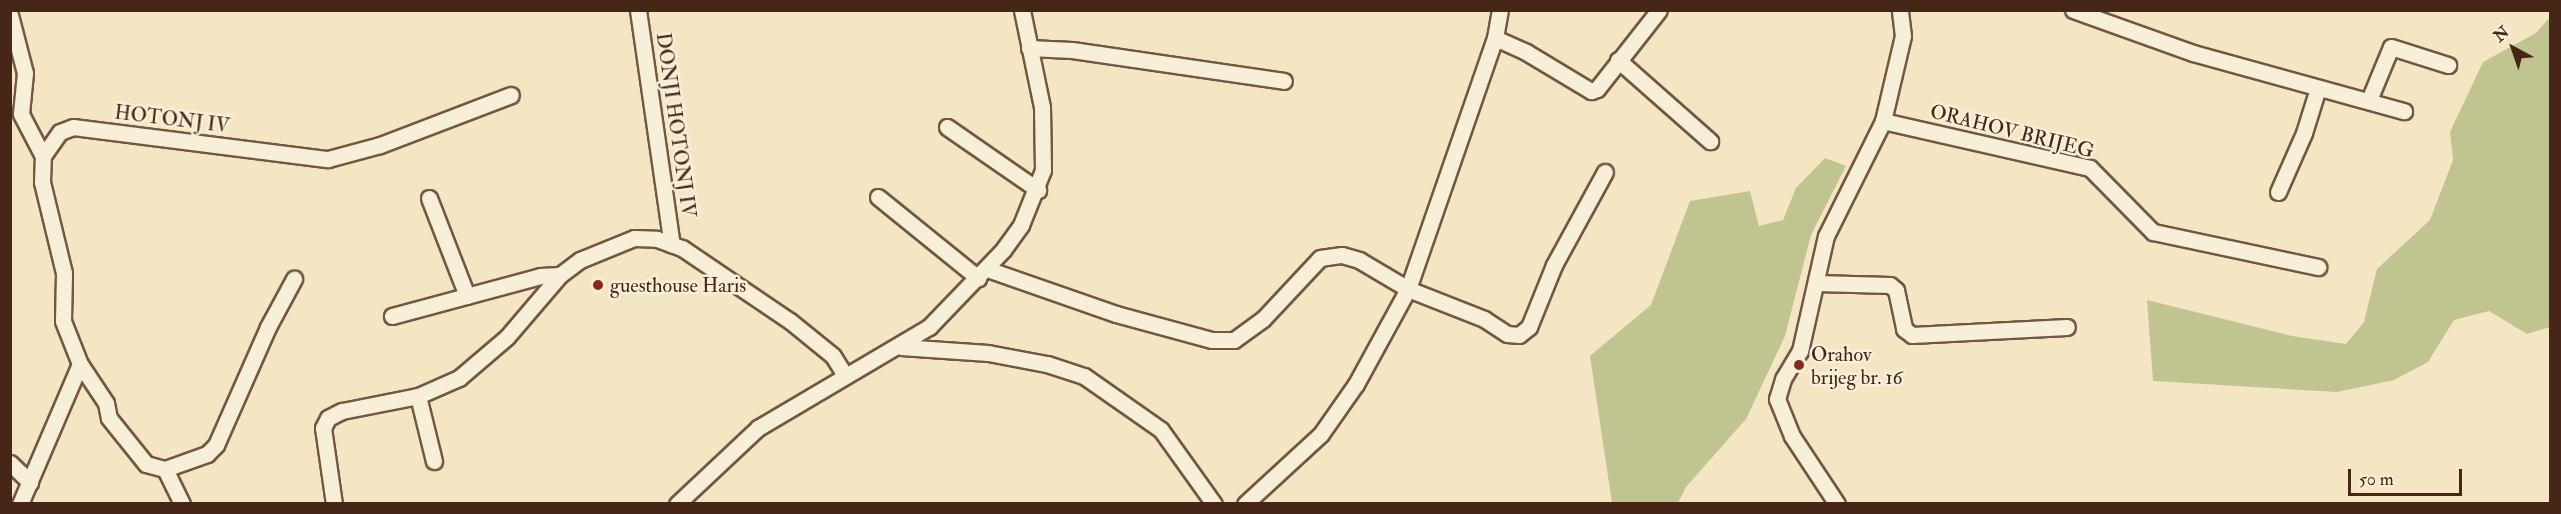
<!DOCTYPE html>
<html>
<head>
<meta charset="utf-8">
<style>
	body { margin:0 }
	#map { position:relative; width:2561px; height:514px; overflow:hidden; background:#f4e6c3; font-family:"IM FELL Double Pica",serif }
	div>[style] { position:absolute }
	.green>* { inset:0; background:#c0c490 }
	.roads { filter:drop-shadow(2px 0 #725742) drop-shadow(-2px 0 #725742) drop-shadow(0 2px #725742) drop-shadow(0 -2px #725742) }
	.minor>* { height:15px; margin:-7.5px; padding:0 7.5px; transform-origin:7.5px; border-radius:7.5px; background:#f8efd8 }
	.dots>* { width:16px; height:16px; translate:-50% -50%; box-sizing:border-box; border:3px solid #f8efd8; border-radius:50% }
	span { translate:-50% -50%; white-space:nowrap; text-align:center; line-height:1.15; -webkit-text-stroke:5px #f8efd8; paint-order:stroke }
	.street-label { font-size:20px; color:#462717 }
	.poi-label { font-size:20px; color:#462717 }
	.left { translate:0 -50%; text-align:left }
	.frame { position:absolute; inset:0; border:12px solid #462717; pointer-events:none }
	.north { position:absolute; left:2483px; top:18px; width:60px; height:60px; -webkit-text-stroke:4px #f8efd8; paint-order:stroke; rotate:320deg; font-size:16px; font-weight:700; line-height:24px; text-align:center; color:#462717 }
	.north::after { content:''; display:block; margin:auto; width:21px; height:27px; background:#462717; clip-path:polygon(50% 0,100% 100%,50% 72%,0 100%) }
	.scale { position:absolute; left:2348px; top:469px; width:114px; height:27px; box-sizing:border-box; border:3px solid #462717; border-top:0; padding-left:8px; font-size:18px; line-height:21px; white-space:nowrap; color:#462717; -webkit-text-stroke:4px #f8efd8; paint-order:stroke }
</style>
</head>
<body>
<div id="map">
	<div class="green">
		<div style="clip-path:polygon(2550px 17px,2550px 327px,2527px 334px,2489px 311px,2454px 320px,2428px 362px,2394px 380px,2337px 392px,2153px 381px,2147px 300px,2292px 336px,2346px 344px,2364px 322px,2377px 269px,2430px 220px,2453px 160px,2450px 132px,2483px 62px,2536px 33px)"></div>
		<div style="clip-path:polygon(1825px 158px,1846px 166px,1811px 235px,1785px 336px,1746px 419px,1686px 487px,1678px 503px,1612px 503px,1590px 356px,1651px 305px,1690px 201px,1750px 191px,1759px 226px,1783px 220px,1796px 188px)"></div>
	</div>
	<div class="roads">
		<div class="minor">
			<div style="left:638px;top:10px;width:237px;rotate:81.8deg"></div>
			<div style="left:2073px;top:10px;width:127px;rotate:19.7deg"></div>
			<div style="left:2193px;top:53px;width:219px;rotate:15.4deg"></div>
			<div style="left:10px;top:15px;width:60px;rotate:75.5deg"></div>
			<div style="left:25px;top:73px;width:41px;rotate:95.6deg"></div>
			<div style="left:21px;top:114px;width:47px;rotate:62.4deg"></div>
			<div style="left:1495px;top:38px;width:34px;rotate:24deg"></div>
			<div style="left:1526px;top:52px;width:76px;rotate:31deg"></div>
			<div style="left:1591px;top:91px;width:6px;rotate:-18deg"></div>
			<div style="left:1597px;top:89px;width:100px;rotate:-51.9deg"></div>
			<div style="left:1029px;top:48px;width:43px;rotate:2.7deg"></div>
			<div style="left:1072px;top:50px;width:214px;rotate:8.3deg"></div>
			<div style="left:1618px;top:60px;width:123px;rotate:41.4deg"></div>
			<div style="left:2369px;top:100px;width:57px;rotate:-67.5deg"></div>
			<div style="left:2391px;top:47px;width:60px;rotate:17.5deg"></div>
			<div style="left:1883px;top:121px;width:212px;rotate:12.8deg"></div>
			<div style="left:2090px;top:168px;width:90px;rotate:45.5deg"></div>
			<div style="left:2153px;top:232px;width:169px;rotate:12deg"></div>
			<div style="left:947px;top:127px;width:111px;rotate:34.7deg"></div>
			<div style="left:2278px;top:192px;width:64px;rotate:-66.2deg"></div>
			<div style="left:2304px;top:133px;width:47px;rotate:-72.7deg"></div>
			<div style="left:878px;top:197px;width:129px;rotate:39deg"></div>
			<div style="left:429px;top:198px;width:105px;rotate:68.8deg"></div>
			<div style="left:987px;top:269px;width:137px;rotate:19.2deg"></div>
			<div style="left:1116px;top:314px;width:99px;rotate:15.2deg"></div>
			<div style="left:1212px;top:340px;width:22px"></div>
			<div style="left:1234px;top:340px;width:36px;rotate:-36deg"></div>
			<div style="left:1263px;top:319px;width:83px;rotate:-46.9deg"></div>
			<div style="left:1320px;top:258px;width:22px;rotate:-8deg"></div>
			<div style="left:1342px;top:255px;width:18px;rotate:16deg"></div>
			<div style="left:1359px;top:260px;width:57px;rotate:30.6deg"></div>
			<div style="left:1408px;top:289px;width:82px;rotate:21.5deg"></div>
			<div style="left:1484px;top:319px;width:27px;rotate:33deg"></div>
			<div style="left:1507px;top:334px;width:12px;rotate:5deg"></div>
			<div style="left:1519px;top:335px;width:13px;rotate:-39deg"></div>
			<div style="left:1529px;top:327px;width:67px;rotate:-68deg"></div>
			<div style="left:1554px;top:265px;width:106px;rotate:-61.3deg"></div>
			<div style="left:1816px;top:283px;width:74px;rotate:1.5deg"></div>
			<div style="left:1890px;top:285px;width:8px;rotate:40deg"></div>
			<div style="left:1896px;top:290px;width:40px;rotate:78deg"></div>
			<div style="left:1904px;top:329px;width:10px;rotate:37deg"></div>
			<div style="left:1912px;top:335px;width:155px;rotate:-3deg"></div>
			<div style="left:392px;top:316px;width:153px;rotate:-15.1deg"></div>
			<div style="left:540px;top:276px;width:20px;rotate:-3deg"></div>
			<div style="left:901px;top:347px;width:87px;rotate:3.9deg"></div>
			<div style="left:988px;top:353px;width:60px;rotate:10.6deg"></div>
			<div style="left:1047px;top:364px;width:39px;rotate:18deg"></div>
			<div style="left:1084px;top:376px;width:94px;rotate:35deg"></div>
			<div style="left:1161px;top:430px;width:91px;rotate:54.4deg"></div>
			<div style="left:80px;top:364px;width:47px;rotate:56.3deg"></div>
			<div style="left:106px;top:403px;width:15px;rotate:79deg"></div>
			<div style="left:109px;top:418px;width:59px;rotate:51.2deg"></div>
			<div style="left:146px;top:464px;width:20px;rotate:15deg"></div>
			<div style="left:165px;top:469px;width:45px;rotate:-19.7deg"></div>
			<div style="left:207px;top:454px;width:13px;rotate:-45deg"></div>
			<div style="left:216px;top:445px;width:129px;rotate:-66.2deg"></div>
			<div style="left:268px;top:327px;width:55px;rotate:-61.6deg"></div>
			<div style="left:418px;top:396px;width:67px;rotate:76.2deg"></div>
			<div style="left:10px;top:463px;width:28px;rotate:44deg"></div>
			<div style="left:165px;top:469px;width:39px;rotate:64deg"></div>
			<div style="left:20px;top:504px;width:152px;rotate:-66.8deg"></div>
			<div style="left:80px;top:364px;width:46px;rotate:-111.6deg"></div>
			<div style="left:63px;top:321px;width:48px;rotate:-88.8deg"></div>
			<div style="left:64px;top:273px;width:94px;rotate:-103.6deg"></div>
			<div style="left:42px;top:182px;width:26px;rotate:-88deg"></div>
			<div style="left:43px;top:156px;width:29px;rotate:-55deg"></div>
			<div style="left:60px;top:132px;width:14px;rotate:-21deg"></div>
			<div style="left:73px;top:127px;width:257px;rotate:7.2deg"></div>
			<div style="left:328px;top:159px;width:54px;rotate:-15.1deg"></div>
			<div style="left:380px;top:145px;width:140px;rotate:-20.9deg"></div>
			<div style="left:334px;top:504px;width:77px;rotate:-98.2deg"></div>
			<div style="left:323px;top:428px;width:11px;rotate:-63deg"></div>
			<div style="left:328px;top:418px;width:16px;rotate:-27deg"></div>
			<div style="left:342px;top:411px;width:77px;rotate:-11.2deg"></div>
			<div style="left:418px;top:396px;width:45px;rotate:-23.7deg"></div>
			<div style="left:459px;top:378px;width:63px;rotate:-40.5deg"></div>
			<div style="left:507px;top:337px;width:82px;rotate:-49.5deg"></div>
			<div style="left:560px;top:275px;width:25px;rotate:-37deg"></div>
			<div style="left:580px;top:260px;width:58px;rotate:-22.2deg"></div>
			<div style="left:634px;top:238px;width:23px;rotate:2deg"></div>
			<div style="left:657px;top:239px;width:27px;rotate:20deg"></div>
			<div style="left:682px;top:248px;width:130px;rotate:34.1deg"></div>
			<div style="left:790px;top:321px;width:55px;rotate:39.1deg"></div>
			<div style="left:833px;top:356px;width:22px;rotate:58deg"></div>
			<div style="left:677px;top:504px;width:111px;rotate:-43.2deg"></div>
			<div style="left:758px;top:428px;width:199px;rotate:-30.6deg"></div>
			<div style="left:929px;top:327px;width:107px;rotate:-46.1deg"></div>
			<div style="left:1003px;top:250px;width:31px;rotate:-54deg"></div>
			<div style="left:1021px;top:225px;width:59px;rotate:-68.2deg"></div>
			<div style="left:1043px;top:170px;width:63px;rotate:-90.9deg"></div>
			<div style="left:1042px;top:107px;width:99px;rotate:-101.7deg"></div>
			<div style="left:1245px;top:504px;width:103px;rotate:-42.6deg"></div>
			<div style="left:1321px;top:434px;width:61px;rotate:-55deg"></div>
			<div style="left:1356px;top:384px;width:108px;rotate:-61.3deg"></div>
			<div style="left:1408px;top:289px;width:266px;rotate:-70.9deg"></div>
			<div style="left:1495px;top:38px;width:28px;rotate:-80deg"></div>
			<div style="left:1837px;top:504px;width:82px;rotate:-123.5deg"></div>
			<div style="left:1792px;top:436px;width:40px;rotate:-112deg"></div>
			<div style="left:1777px;top:399px;width:21px;rotate:-73deg"></div>
			<div style="left:1783px;top:379px;width:33px;rotate:-59deg"></div>
			<div style="left:1800px;top:351px;width:118px;rotate:-77.3deg"></div>
			<div style="left:1826px;top:236px;width:128px;rotate:-63.6deg"></div>
			<div style="left:1883px;top:121px;width:87px;rotate:-76.8deg"></div>
			<div style="left:1903px;top:36px;width:26px;rotate:-97deg"></div>
		</div>
	</div>
	<div class="dots">
		<div style="left:598px;top:285px;background:#8f2418"></div>
		<div style="left:1799px;top:365px;background:#8f2418"></div>
	</div>
	<div class="street-label">
		<span style="left:172px;top:119px;rotate:7deg">HOTONJ IV</span>
		<span style="left:676px;top:125px;rotate:82deg">DONJI HOTONJ IV</span>
		<span style="left:2012px;top:131px;rotate:14deg">ORAHOV BRIJEG</span>
	</div>
	<div class="poi-label">
		<span class="left" style="left:610px;top:285px">guesthouse Haris</span>
		<span class="left" style="left:1811px;top:366px">Orahov<br>brijeg br. 16</span>
	</div>
	<div class="frame"></div>
	<div class="north">N</div>
	<div class="scale">50 m</div>
</div>
</body>
</html>
